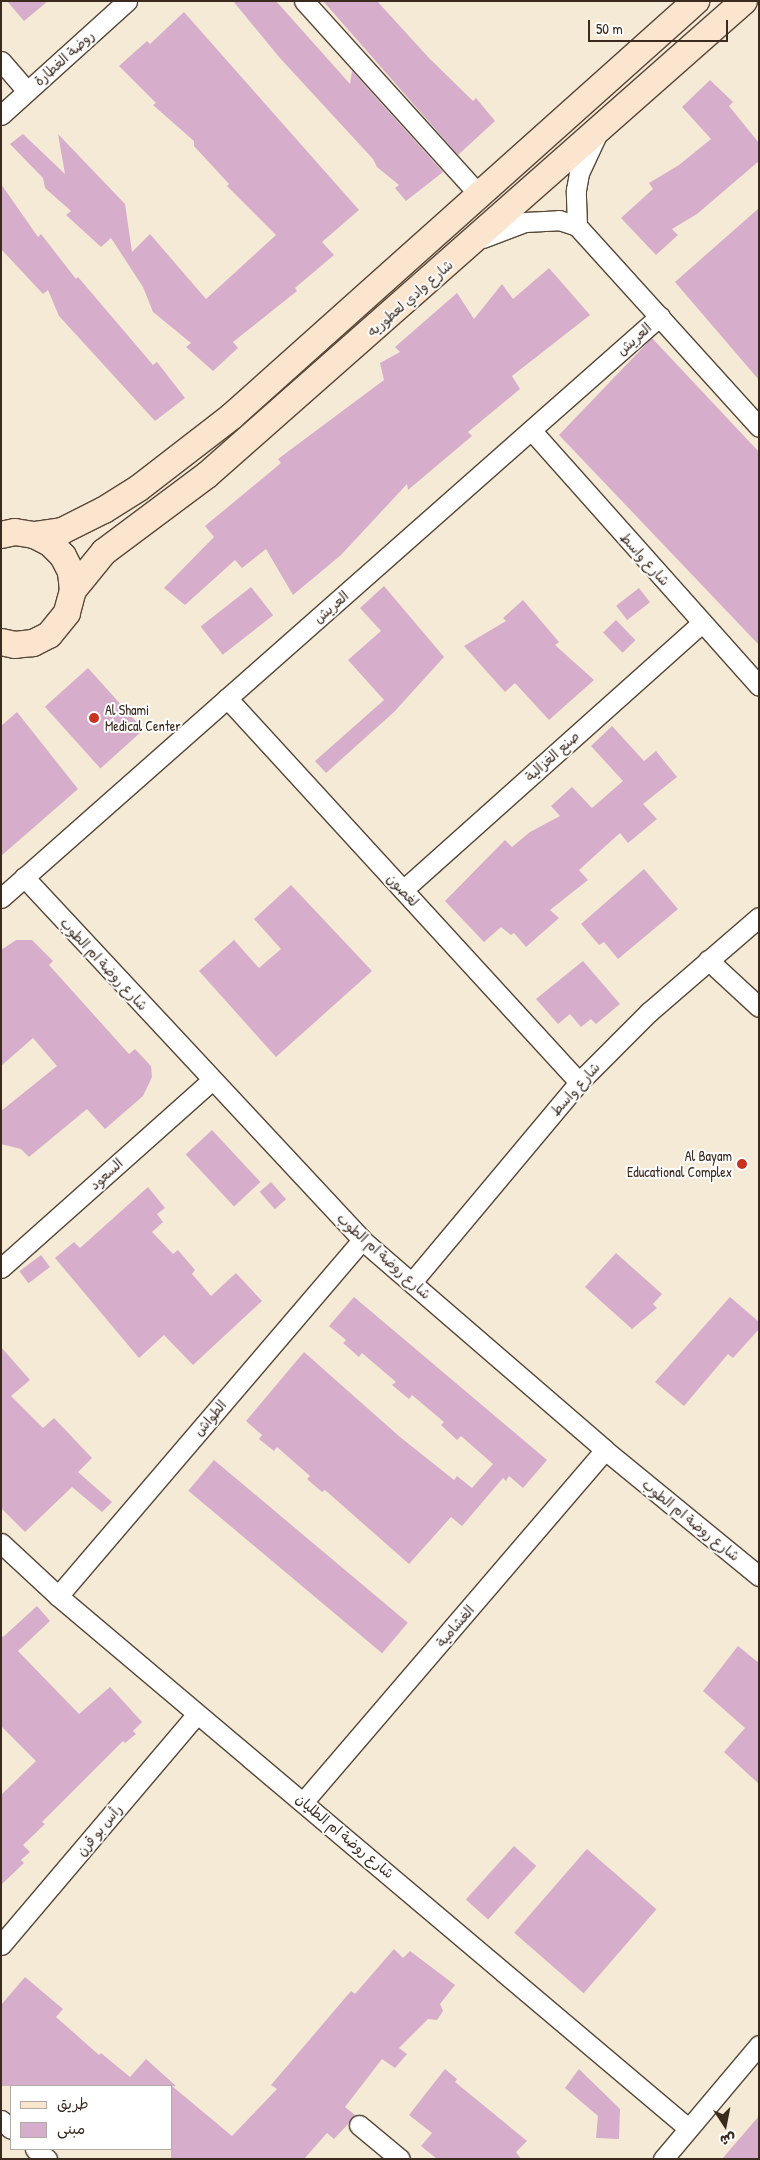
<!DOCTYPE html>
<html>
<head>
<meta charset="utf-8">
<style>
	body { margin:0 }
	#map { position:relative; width:760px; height:2160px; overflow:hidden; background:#f5ead5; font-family:"Patrick Hand","Playpen Sans Arabic",sans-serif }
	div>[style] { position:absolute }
	.building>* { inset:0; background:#d6aecc; transform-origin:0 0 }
	.roads { filter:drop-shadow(1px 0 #574739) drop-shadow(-1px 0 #574739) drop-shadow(0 1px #574739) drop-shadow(0 -1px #574739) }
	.street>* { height:19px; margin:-9.5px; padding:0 9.5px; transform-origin:9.5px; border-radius:9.5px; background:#fff }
	.secondary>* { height:26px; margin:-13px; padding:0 13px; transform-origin:13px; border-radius:13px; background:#fce5cf }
	.dots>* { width:14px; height:14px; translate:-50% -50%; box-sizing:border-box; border:2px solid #fff; border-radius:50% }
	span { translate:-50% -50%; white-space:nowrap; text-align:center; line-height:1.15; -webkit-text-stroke:4px #fff; paint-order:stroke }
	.street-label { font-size:14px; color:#3b2a1e }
	.poi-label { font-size:14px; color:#3b2a1e }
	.left { translate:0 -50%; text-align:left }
	.right { translate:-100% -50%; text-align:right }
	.frame { position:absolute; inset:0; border:2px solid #3b2a1e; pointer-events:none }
	.legend { position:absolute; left:10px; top:2085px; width:162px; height:65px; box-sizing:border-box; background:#fff; border:1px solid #b1aaa5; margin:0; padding:6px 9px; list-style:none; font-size:15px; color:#3b2a1e }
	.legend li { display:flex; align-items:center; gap:10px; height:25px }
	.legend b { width:25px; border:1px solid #b1aaa5 }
	.north { position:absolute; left:700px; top:2100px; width:50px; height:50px; -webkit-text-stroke:4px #fff; paint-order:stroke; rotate:169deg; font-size:14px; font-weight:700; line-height:20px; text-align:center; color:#3b2a1e }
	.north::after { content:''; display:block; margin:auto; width:18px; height:22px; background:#3b2a1e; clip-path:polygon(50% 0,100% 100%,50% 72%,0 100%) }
	.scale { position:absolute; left:588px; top:20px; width:140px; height:22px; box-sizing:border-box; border:2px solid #3b2a1e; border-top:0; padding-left:6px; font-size:15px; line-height:18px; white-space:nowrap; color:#3b2a1e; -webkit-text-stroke:4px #fff; paint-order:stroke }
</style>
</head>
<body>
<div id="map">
	<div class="building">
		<div style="clip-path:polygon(7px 1px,48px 1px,24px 21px)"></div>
		<div style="clip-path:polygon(233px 1px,276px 1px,350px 84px,352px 71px,443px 172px,406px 201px,395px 188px,399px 185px,377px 167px,373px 159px,279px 57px)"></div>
		<div style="clip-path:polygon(323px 1px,377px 1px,429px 58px,473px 101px,476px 98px,495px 121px,458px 155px)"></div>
		<div style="clip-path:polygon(184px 12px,359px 210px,322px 242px,334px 255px,295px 288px,297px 291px,233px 342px,238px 348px,213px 371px,186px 347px,191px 343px,153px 312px,143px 287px,111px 238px,101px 247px,66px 215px,71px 211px,45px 188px,43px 178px,10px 144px,23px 134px,65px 174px,58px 134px,125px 204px,132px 252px,150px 234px,206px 299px,276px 235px,227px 186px,229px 184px,194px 146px,194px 141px,153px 105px,156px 103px,119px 66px,147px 41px,150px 44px)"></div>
		<div style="clip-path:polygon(710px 80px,733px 102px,729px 106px,759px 143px,759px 161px,697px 214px,672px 229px,678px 235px,656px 255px,621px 218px,653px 189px,649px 183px,679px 165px,711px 139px,682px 107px)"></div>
		<div style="clip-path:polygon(1px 184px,38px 237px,41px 234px,76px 279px,78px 277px,153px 365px,157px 362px,185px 398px,155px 421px,59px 316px,48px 290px,43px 294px,1px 249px)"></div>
		<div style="clip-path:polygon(759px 208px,759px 380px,675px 282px)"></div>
		<div style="clip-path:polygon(549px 268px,590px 315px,512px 376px,520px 389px,468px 432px,472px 436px,408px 490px,407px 484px,341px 555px,293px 595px,266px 549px,242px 568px,235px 560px,185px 605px,164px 588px,214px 537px,205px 526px,281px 463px,278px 459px,384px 380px,380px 363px,400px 352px,395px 347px,457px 293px,474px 319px,502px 284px,513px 299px)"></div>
		<div style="clip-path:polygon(652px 338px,759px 452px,759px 645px,559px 435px)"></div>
		<div style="clip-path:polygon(384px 586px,444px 657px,394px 712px,326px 773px,315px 761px,384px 700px,348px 660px,381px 631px,360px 608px)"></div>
		<div style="left:251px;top:587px;width:36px;height:64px;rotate:52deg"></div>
		<div style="left:639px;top:588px;width:18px;height:29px;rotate:52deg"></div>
		<div style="clip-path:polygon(523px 600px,559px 642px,555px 645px,594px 680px,549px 720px,515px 683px,505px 692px,464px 646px,506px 621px,503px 618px)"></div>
		<div style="left:616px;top:620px;width:28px;height:18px;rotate:46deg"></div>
		<div style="left:88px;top:668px;width:83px;height:58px;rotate:48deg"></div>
		<div style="clip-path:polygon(17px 712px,78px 789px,1px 856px,1px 726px)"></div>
		<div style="clip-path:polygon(612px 726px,644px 761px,656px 751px,677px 777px,643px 804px,657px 819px,628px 843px,620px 833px,579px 870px,588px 880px,550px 910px,559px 918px,526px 947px,514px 933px,511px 935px,501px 927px,484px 942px,445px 901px,505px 840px,512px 847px,530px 832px,560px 816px,551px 806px,572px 787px,592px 808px,623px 781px,591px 746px)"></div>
		<div style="clip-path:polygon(644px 869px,678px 909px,618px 959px,604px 942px,599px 945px,581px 924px)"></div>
		<div style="clip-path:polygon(291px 885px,372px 971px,276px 1057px,199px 971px,234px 940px,259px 968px,281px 949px,254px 919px)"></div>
		<div style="clip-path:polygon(16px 940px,32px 940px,53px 961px,49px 965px,129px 1054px,135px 1049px,151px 1066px,152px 1077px,143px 1096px,105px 1129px,87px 1109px,29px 1157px,21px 1149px,1px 1144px,1px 1111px,57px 1066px,33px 1038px,1px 1066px,1px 950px)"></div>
		<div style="clip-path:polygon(583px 961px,620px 1004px,596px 1024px,591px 1019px,581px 1027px,570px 1014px,558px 1024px,536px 999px)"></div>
		<div style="left:212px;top:1130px;width:71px;height:36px;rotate:47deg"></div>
		<div style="left:271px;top:1182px;width:23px;height:15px;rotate:49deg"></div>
		<div style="clip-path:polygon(148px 1187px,165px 1208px,157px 1214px,163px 1222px,152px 1232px,173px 1254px,178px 1250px,195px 1270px,192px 1274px,211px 1296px,236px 1273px,262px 1301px,193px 1365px,164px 1335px,139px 1358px,55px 1258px,74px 1242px,80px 1248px)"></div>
		<div style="clip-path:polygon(616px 1253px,662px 1294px,653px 1304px,657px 1308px,632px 1329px,585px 1287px)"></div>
		<div style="left:41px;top:1255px;width:15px;height:27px;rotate:53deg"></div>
		<div style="clip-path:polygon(354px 1297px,547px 1460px,523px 1488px,509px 1476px,506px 1481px,503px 1478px,462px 1526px,451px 1517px,409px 1564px,325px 1490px,322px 1492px,307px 1479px,310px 1476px,277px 1447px,274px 1451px,259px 1439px,262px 1435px,246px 1421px,304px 1352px,400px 1437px,454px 1480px,457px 1476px,472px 1488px,493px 1464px,461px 1436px,457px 1440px,441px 1425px,444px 1422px,412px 1395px,409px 1399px,392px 1385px,396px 1382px,362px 1353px,359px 1357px,343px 1343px,346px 1340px,329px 1326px)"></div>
		<div style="clip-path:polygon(730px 1297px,759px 1322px,759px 1329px,733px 1358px,728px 1354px,684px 1406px,655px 1382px)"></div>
		<div style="clip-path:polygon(1px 1347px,30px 1380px,11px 1396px,43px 1428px,54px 1418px,92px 1458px,78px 1472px,112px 1502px,102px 1512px,72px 1487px,25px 1532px,1px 1508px)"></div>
		<div style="left:214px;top:1460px;width:253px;height:40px;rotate:40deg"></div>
		<div style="clip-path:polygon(37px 1606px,50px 1621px,18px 1651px,79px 1714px,110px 1687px,142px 1722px,133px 1731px,136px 1734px,125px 1743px,123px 1741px,42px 1822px,45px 1824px,23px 1845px,30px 1852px,21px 1860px,24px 1863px,1px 1885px,1px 1795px,36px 1761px,1px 1726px,1px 1635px,3px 1637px)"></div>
		<div style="clip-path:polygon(738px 1646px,759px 1663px,759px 1784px,724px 1752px,745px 1728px,703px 1691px)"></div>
		<div style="left:514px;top:1846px;width:30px;height:72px;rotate:42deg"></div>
		<div style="left:587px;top:1849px;width:92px;height:111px;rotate:41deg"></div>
		<div style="clip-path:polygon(394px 1949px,403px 1958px,410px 1951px,455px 1985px,440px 2004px,443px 2011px,437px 2020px,428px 2019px,399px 2048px,407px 2054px,395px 2068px,382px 2059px,345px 2107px,355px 2115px,348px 2124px,334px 2139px,327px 2133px,304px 2159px,171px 2159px,171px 2086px,1px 2086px,1px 2005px,25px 1977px,63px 2009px,56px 2017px,99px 2055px,101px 2053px,130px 2077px,146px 2059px,176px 2086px,172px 2086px,232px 2136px,277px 2089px,271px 2085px,351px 1991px,355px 1994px)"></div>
		<div style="clip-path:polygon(445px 2069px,457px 2079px,455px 2082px,527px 2141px,516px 2152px,521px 2159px,437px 2159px,421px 2146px,432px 2133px,409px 2115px)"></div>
		<div style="clip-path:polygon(579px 2069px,620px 2109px,619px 2139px,596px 2138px,598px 2116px,565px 2088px)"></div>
		<div style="clip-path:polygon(759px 2116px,759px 2159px,722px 2159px)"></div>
	</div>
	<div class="roads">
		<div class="street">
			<div style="left:304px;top:1px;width:263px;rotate:47.9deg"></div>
			<div style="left:1px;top:61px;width:40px;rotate:49deg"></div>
			<div style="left:1px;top:115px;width:170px;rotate:-42.1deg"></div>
			<div style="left:577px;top:226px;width:36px;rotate:-92deg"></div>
			<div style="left:576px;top:190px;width:17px;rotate:-80deg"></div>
			<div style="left:579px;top:173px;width:40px;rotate:-65deg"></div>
			<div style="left:483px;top:238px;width:45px;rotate:-20.9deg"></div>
			<div style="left:525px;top:222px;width:34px;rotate:-3deg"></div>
			<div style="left:559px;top:220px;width:19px;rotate:18deg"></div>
			<div style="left:577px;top:226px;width:271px;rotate:47.8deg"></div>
			<div style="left:532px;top:431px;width:341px;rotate:48.3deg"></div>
			<div style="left:227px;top:698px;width:521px;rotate:47.49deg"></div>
			<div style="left:24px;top:877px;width:496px;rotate:47deg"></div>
			<div style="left:362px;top:1240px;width:321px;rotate:40.8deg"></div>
			<div style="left:605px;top:1450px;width:199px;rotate:39.3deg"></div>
			<div style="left:403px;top:890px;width:401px;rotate:-41.8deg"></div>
			<div style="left:1px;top:898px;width:879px;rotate:-41.45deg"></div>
			<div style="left:708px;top:960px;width:69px;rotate:42.7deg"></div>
			<div style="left:1px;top:1268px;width:281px;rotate:-41.7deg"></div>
			<div style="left:412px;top:1282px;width:261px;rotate:-50.1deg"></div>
			<div style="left:579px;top:1082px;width:99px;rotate:-45deg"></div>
			<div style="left:649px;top:1012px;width:145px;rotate:-40.8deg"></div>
			<div style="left:1px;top:1543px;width:78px;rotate:42.9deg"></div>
			<div style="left:58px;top:1596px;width:825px;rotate:40.18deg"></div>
			<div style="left:58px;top:1596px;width:468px;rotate:-49.5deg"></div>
			<div style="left:304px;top:1801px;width:462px;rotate:-49.4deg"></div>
			<div style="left:1px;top:1945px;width:303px;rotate:-49.7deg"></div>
			<div style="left:1px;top:2120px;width:13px;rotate:42deg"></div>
			<div style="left:359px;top:2125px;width:53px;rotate:39.7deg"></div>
			<div style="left:35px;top:2149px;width:16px;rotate:40deg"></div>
			<div style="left:663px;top:2159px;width:149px;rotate:-49.9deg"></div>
		</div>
		<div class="secondary">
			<div style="left:1px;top:535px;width:14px;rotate:-12deg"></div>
			<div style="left:15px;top:532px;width:19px;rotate:9deg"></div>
			<div style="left:34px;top:535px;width:18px;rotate:27deg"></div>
			<div style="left:50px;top:543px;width:18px;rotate:45deg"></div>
			<div style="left:63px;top:556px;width:18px;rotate:63deg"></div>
			<div style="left:71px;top:572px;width:18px;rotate:84deg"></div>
			<div style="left:73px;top:590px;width:24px;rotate:105deg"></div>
			<div style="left:67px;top:613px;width:28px;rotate:129deg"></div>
			<div style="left:49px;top:635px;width:18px;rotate:153deg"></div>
			<div style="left:33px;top:643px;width:18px;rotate:174deg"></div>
			<div style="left:15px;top:645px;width:14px;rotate:-168deg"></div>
			<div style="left:34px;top:535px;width:28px;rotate:-8deg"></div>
			<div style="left:62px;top:531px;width:47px;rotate:-26.6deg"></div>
			<div style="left:104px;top:510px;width:41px;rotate:-32.2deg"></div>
			<div style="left:139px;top:488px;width:118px;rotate:-37.7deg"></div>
			<div style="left:232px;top:416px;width:623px;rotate:-41.81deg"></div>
			<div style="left:73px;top:590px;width:49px;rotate:-50.8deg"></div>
			<div style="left:104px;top:552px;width:129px;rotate:-36.8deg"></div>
			<div style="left:207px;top:475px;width:716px;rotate:-41.43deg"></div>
		</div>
	</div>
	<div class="dots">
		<div style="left:94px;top:718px;background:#c8321e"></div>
		<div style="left:742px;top:1164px;background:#c8321e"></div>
	</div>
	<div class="street-label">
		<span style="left:64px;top:58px;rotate:-42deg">روضة الغطارة</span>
		<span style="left:410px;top:298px;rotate:-41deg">شارع وادي لعطوريه</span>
		<span style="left:634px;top:339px;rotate:-42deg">العريش</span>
		<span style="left:645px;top:559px;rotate:48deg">شارع واسط</span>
		<span style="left:331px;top:607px;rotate:-41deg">العريش</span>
		<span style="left:552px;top:756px;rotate:-42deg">صنع الغزالية</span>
		<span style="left:403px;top:890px;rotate:47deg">لغصون</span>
		<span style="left:104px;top:964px;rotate:47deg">شارع روضة ام الطوب</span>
		<span style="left:575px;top:1089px;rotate:-48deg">شارع واسط</span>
		<span style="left:106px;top:1174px;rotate:-42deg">السعود</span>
		<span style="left:384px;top:1256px;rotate:42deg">شارع روضة ام الطوب</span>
		<span style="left:210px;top:1418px;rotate:-50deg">الطواش</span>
		<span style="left:691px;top:1520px;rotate:39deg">شارع روضة ام الطوب</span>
		<span style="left:455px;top:1626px;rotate:-49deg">الغشامية</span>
		<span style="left:99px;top:1830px;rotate:-50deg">رأس بو قرن</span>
		<span style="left:345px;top:1836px;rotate:40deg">شارع روضة ام الطليان</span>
	</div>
	<div class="poi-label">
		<span class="left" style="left:105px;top:718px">Al Shami<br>Medical Center</span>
		<span class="right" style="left:732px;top:1164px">Al Bayam<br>Educational Complex</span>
	</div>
	<div class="frame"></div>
	<ul class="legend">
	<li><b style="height:6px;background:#fce5cf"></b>طريق</li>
	<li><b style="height:14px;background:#d6aecc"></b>مبنى</li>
	</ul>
	<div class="north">ش</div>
	<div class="scale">50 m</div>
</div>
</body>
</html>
